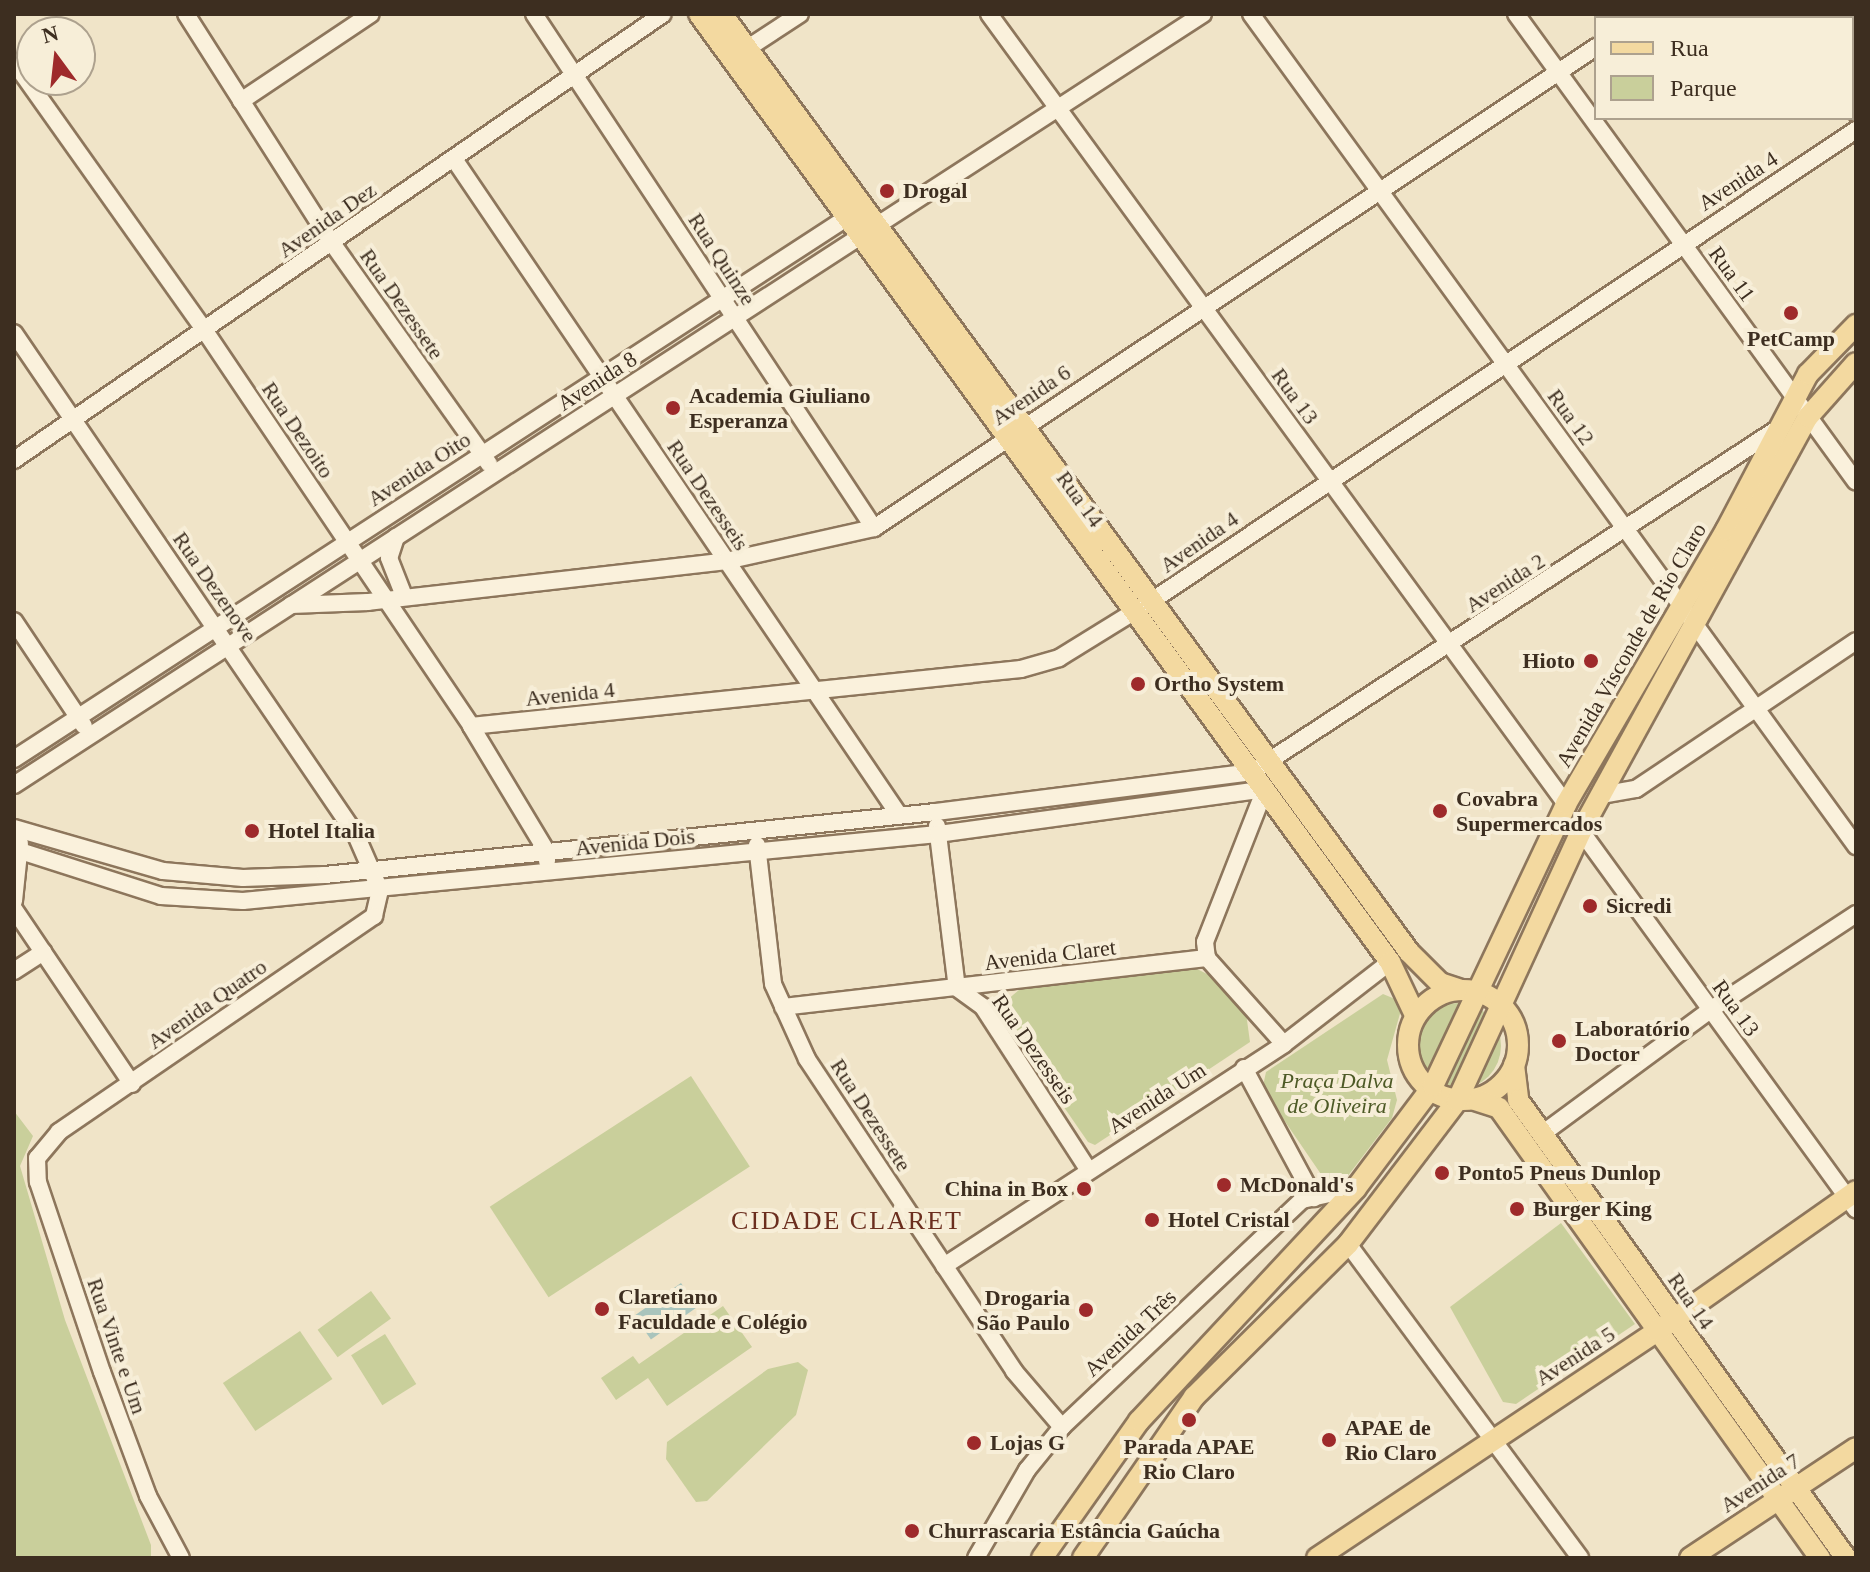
<!DOCTYPE html>
<html>
<head>
<meta charset="utf-8">
<style>
	body { margin:0 }
	#map { position:relative; width:1870px; height:1572px; overflow:hidden; background:#f0e4c8; font-family:Georgia,serif }
	div>[style] { position:absolute }
	.green>* { inset:0; background:#c9cf9b; transform-origin:0 0 }
	.round { border-radius:50% }
	.water>* { inset:0; background:#a9c4bc; transform-origin:0 0 }
	.roads { filter:drop-shadow(2px 0 #8d765c) drop-shadow(-2px 0 #8d765c) drop-shadow(0 2px #8d765c) drop-shadow(0 -2px #8d765c) }
	.minor>* { height:16px; margin:-8px; padding:0 8px; transform-origin:8px; border-radius:8px; background:#faf1dc }
	.major>* { height:20px; margin:-10px; padding:0 10px; transform-origin:10px; border-radius:10px; background:#f3d9a0 }
	.major>.ring { margin:-10px; padding:0; box-sizing:content-box; background:none; border:20px solid #f3d9a0; border-radius:50% }
	.dots>* { width:22px; height:22px; translate:-50% -50%; box-sizing:border-box; border:4px solid #f7eed8; border-radius:50% }
	span { translate:-50% -50%; white-space:nowrap; text-align:center; line-height:1.15; -webkit-text-stroke:8px #f7eed8; paint-order:stroke }
	.street-label { font-size:22px; color:#3d2e20 }
	.poi-label { font-size:22px; color:#3d2e20; font-weight:700 }
	.left { translate:0 -50%; text-align:left }
	.right { translate:-100% -50%; text-align:right }
	.park-label { font-size:22px; color:#4d5a26; font-style:italic }
	.quarter-label { font-size:26px; color:#6b2e1e; letter-spacing:2px }
	.frame { position:absolute; inset:0; border:16px solid #3d2e20; pointer-events:none }
	.legend { position:absolute; left:1594px; top:16px; width:260px; height:104px; box-sizing:border-box; background:#f7eed8; border:2px solid #ada18e; margin:0; padding:10px 14px; list-style:none; font-size:24px; color:#3d2e20 }
	.legend li { display:flex; align-items:center; gap:16px; height:40px }
	.legend b { width:40px; border:2px solid #ada18e }
	.north { position:absolute; left:16px; top:16px; width:80px; height:80px; box-sizing:border-box; background:#f7eed8; border:2px solid #ada18e; border-radius:50%; rotate:345deg; font-size:22px; font-weight:700; line-height:32px; text-align:center; color:#3d2e20 }
	.north::after { content:''; display:block; margin:auto; width:28px; height:36px; background:#9e2a2b; clip-path:polygon(50% 0,100% 100%,50% 72%,0 100%) }
</style>
</head>
<body>
<div id="map">
	<div class="green">
		<div style="clip-path:polygon(1197px 969px,1217px 979px,1246px 1013px,1250px 1042px,1095px 1145px,1088px 1142px,1003px 1019px,1006px 1001px,1020px 989px)"></div>
		<div style="clip-path:polygon(1383px 994px,1395px 999px,1401px 1010px,1387px 1060px,1397px 1100px,1392px 1118px,1347px 1177px,1327px 1183px,1269px 1098px,1263px 1086px,1266px 1072px)"></div>
		<div class="round" style="left:1415px;top:1003px;width:86px;height:86px"></div>
		<div style="left:691px;top:1076px;width:108px;height:240px;rotate:57deg"></div>
		<div style="clip-path:polygon(14px 1111px,33px 1136px,20px 1166px,65px 1320px,151px 1545px,151px 1558px,14px 1558px)"></div>
		<div style="clip-path:polygon(1561px 1223px,1635px 1324px,1516px 1404px,1503px 1402px,1450px 1307px)"></div>
		<div style="left:371px;top:1291px;width:34px;height:66px;rotate:54deg"></div>
		<div style="clip-path:polygon(723px 1306px,752px 1347px,667px 1406px,648px 1378px,616px 1400px,601px 1378px,633px 1356px,639px 1364px)"></div>
		<div style="left:300px;top:1331px;width:58px;height:93px;rotate:56deg"></div>
		<div style="left:385px;top:1334px;width:59px;height:40px;rotate:58deg"></div>
		<div style="clip-path:polygon(798px 1362px,808px 1370px,796px 1415px,707px 1501px,696px 1502px,666px 1459px,667px 1442px,768px 1369px)"></div>
	</div>
	<div class="water">
		<div style="left:681px;top:1283px;width:29px;height:57px;rotate:55deg"></div>
	</div>
	<div class="roads">
		<div class="minor">
			<div style="left:186px;top:14px;width:272px;rotate:57.5deg"></div>
			<div style="left:332px;top:243px;width:271px;rotate:54.6deg"></div>
			<div style="left:534px;top:14px;width:616px;rotate:56.52deg"></div>
			<div style="left:989px;top:14px;width:978px;rotate:53.86deg"></div>
			<div style="left:1251px;top:14px;width:1029px;rotate:53.98deg"></div>
			<div style="left:1516px;top:14px;width:578px;rotate:54deg"></div>
			<div style="left:1783px;top:14px;width:5px;rotate:53deg"></div>
			<div style="left:1639px;top:18px;width:6px;rotate:-39deg"></div>
			<div style="left:748px;top:48px;width:62px;rotate:-33.2deg"></div>
			<div style="left:14px;top:62px;width:330px;rotate:54.6deg"></div>
			<div style="left:205px;top:331px;width:476px;rotate:56deg"></div>
			<div style="left:471px;top:726px;width:147px;rotate:58.9deg"></div>
			<div style="left:547px;top:852px;width:9px;rotate:90deg"></div>
			<div style="left:241px;top:101px;width:156px;rotate:-33.8deg"></div>
			<div style="left:1852px;top:108px;width:6px;rotate:51deg"></div>
			<div style="left:454px;top:159px;width:793px;rotate:55.85deg"></div>
			<div style="left:14px;top:333px;width:607px;rotate:55.73deg"></div>
			<div style="left:356px;top:835px;width:60px;rotate:66.4deg"></div>
			<div style="left:380px;top:890px;width:27px;rotate:103deg"></div>
			<div style="left:374px;top:916px;width:382px;rotate:145.6deg"></div>
			<div style="left:59px;top:1132px;width:34px;rotate:130deg"></div>
			<div style="left:37px;top:1158px;width:24px;rotate:88deg"></div>
			<div style="left:38px;top:1182px;width:200px;rotate:71.4deg"></div>
			<div style="left:102px;top:1372px;width:132px;rotate:69.6deg"></div>
			<div style="left:148px;top:1496px;width:70px;rotate:62deg"></div>
			<div style="left:14px;top:460px;width:787px;rotate:-34.5deg"></div>
			<div style="left:396px;top:537px;width:22px;rotate:108deg"></div>
			<div style="left:389px;top:558px;width:41px;rotate:68.5deg"></div>
			<div style="left:291px;top:605px;width:77px;rotate:-2.2deg"></div>
			<div style="left:368px;top:602px;width:360px;rotate:-6.5deg"></div>
			<div style="left:726px;top:561px;width:152px;rotate:-12.6deg"></div>
			<div style="left:874px;top:528px;width:868px;rotate:-33.67deg"></div>
			<div style="left:14px;top:621px;width:126px;rotate:56.3deg"></div>
			<div style="left:471px;top:726px;width:553px;rotate:-5.92deg"></div>
			<div style="left:1021px;top:669px;width:40px;rotate:-16deg"></div>
			<div style="left:1059px;top:658px;width:110px;rotate:-31.7deg"></div>
			<div style="left:1153px;top:600px;width:846px;rotate:-33.77deg"></div>
			<div style="left:14px;top:759px;width:995px;rotate:-33.02deg"></div>
			<div style="left:14px;top:785px;width:1417px;rotate:-32.96deg"></div>
			<div style="left:1601px;top:795px;width:36px;rotate:-10deg"></div>
			<div style="left:1636px;top:789px;width:265px;rotate:-33.9deg"></div>
			<div style="left:937px;top:826px;width:163px;rotate:83deg"></div>
			<div style="left:957px;top:988px;width:32px;rotate:36deg"></div>
			<div style="left:983px;top:1007px;width:193px;rotate:57.1deg"></div>
			<div style="left:14px;top:828px;width:155px;rotate:16.1deg"></div>
			<div style="left:163px;top:871px;width:80px;rotate:5deg"></div>
			<div style="left:243px;top:878px;width:82px;rotate:-2.1deg"></div>
			<div style="left:325px;top:875px;width:614px;rotate:-5.89deg"></div>
			<div style="left:936px;top:812px;width:319px;rotate:-7.2deg"></div>
			<div style="left:1252px;top:772px;width:631px;rotate:-33.16deg"></div>
			<div style="left:1581px;top:831px;width:468px;rotate:54deg"></div>
			<div style="left:757px;top:845px;width:140px;rotate:83.4deg"></div>
			<div style="left:773px;top:984px;width:82px;rotate:65.6deg"></div>
			<div style="left:807px;top:1059px;width:374px;rotate:56.4deg"></div>
			<div style="left:1014px;top:1371px;width:74px;rotate:49.4deg"></div>
			<div style="left:14px;top:849px;width:154px;rotate:17.7deg"></div>
			<div style="left:161px;top:896px;width:82px;rotate:3.5deg"></div>
			<div style="left:243px;top:901px;width:698px;rotate:-5.51deg"></div>
			<div style="left:938px;top:834px;width:330px;rotate:-7.8deg"></div>
			<div style="left:1265px;top:789px;width:164px;rotate:111.4deg"></div>
			<div style="left:1205px;top:942px;width:16px;rotate:83deg"></div>
			<div style="left:14px;top:901px;width:58px;rotate:-84.1deg"></div>
			<div style="left:14px;top:909px;width:211px;rotate:56deg"></div>
			<div style="left:14px;top:971px;width:35px;rotate:-33deg"></div>
			<div style="left:783px;top:1007px;width:427px;rotate:-6.6deg"></div>
			<div style="left:1207px;top:958px;width:115px;rotate:48.2deg"></div>
			<div style="left:1244px;top:1068px;width:148px;rotate:61.7deg"></div>
			<div style="left:1542px;top:1134px;width:209px;rotate:-36.4deg"></div>
			<div style="left:1710px;top:1010px;width:175px;rotate:-33.3deg"></div>
			<div style="left:1348px;top:1244px;width:390px;rotate:53.5deg"></div>
			<div style="left:944px;top:1266px;width:406px;rotate:-33.1deg"></div>
			<div style="left:1284px;top:1044px;width:134px;rotate:-37.7deg"></div>
			<div style="left:976px;top:1558px;width:102px;rotate:-59.9deg"></div>
			<div style="left:1027px;top:1470px;width:55px;rotate:-50.9deg"></div>
			<div style="left:1062px;top:1427px;width:330px;rotate:-43.4deg"></div>
			<div style="left:1302px;top:1200px;width:55px;rotate:-12.5deg"></div>
		</div>
		<div class="major">
			<div style="left:699px;top:14px;width:1173px;rotate:53.91deg"></div>
			<div style="left:1390px;top:962px;width:59px;rotate:64.7deg"></div>
			<div style="left:722px;top:14px;width:1163px;rotate:53.78deg"></div>
			<div style="left:1409px;top:952px;width:44px;rotate:45deg"></div>
			<div style="left:1440px;top:983px;width:20px;rotate:18deg"></div>
			<div class="ring" style="left:1408px;top:990px;width:90px;height:90px"></div>
			<div style="left:1514px;top:1065px;width:35px;rotate:83deg"></div>
			<div style="left:1518px;top:1100px;width:563px;rotate:54.39deg"></div>
			<div style="left:1475px;top:1100px;width:25px;rotate:18deg"></div>
			<div style="left:1499px;top:1108px;width:553px;rotate:54.5deg"></div>
			<div style="left:1042px;top:1558px;width:168px;rotate:-54.7deg"></div>
			<div style="left:1139px;top:1421px;width:318px;rotate:-47deg"></div>
			<div style="left:1356px;top:1188px;width:128px;rotate:-53deg"></div>
			<div style="left:1433px;top:1086px;width:312px;rotate:-64.7deg"></div>
			<div style="left:1566px;top:804px;width:317px;rotate:-59.7deg"></div>
			<div style="left:1726px;top:530px;width:176px;rotate:-62.3deg"></div>
			<div style="left:1808px;top:374px;width:69px;rotate:-45.6deg"></div>
			<div style="left:1083px;top:1558px;width:196px;rotate:-55.4deg"></div>
			<div style="left:1194px;top:1397px;width:217px;rotate:-44.8deg"></div>
			<div style="left:1348px;top:1244px;width:180px;rotate:-52.7deg"></div>
			<div style="left:1457px;top:1101px;width:297px;rotate:-65.3deg"></div>
			<div style="left:1581px;top:831px;width:472px;rotate:-61.3deg"></div>
			<div style="left:1808px;top:417px;width:72px;rotate:-48.4deg"></div>
			<div style="left:1317px;top:1558px;width:409px;rotate:-33.7deg"></div>
			<div style="left:1657px;top:1331px;width:243px;rotate:-35.1deg"></div>
			<div style="left:1690px;top:1558px;width:199px;rotate:-33.5deg"></div>
		</div>
	</div>
	<div class="dots">
		<div style="left:887px;top:191px;background:#9e2a2b"></div>
		<div style="left:1791px;top:313px;background:#9e2a2b"></div>
		<div style="left:673px;top:408px;background:#9e2a2b"></div>
		<div style="left:1591px;top:661px;background:#9e2a2b"></div>
		<div style="left:1138px;top:684px;background:#9e2a2b"></div>
		<div style="left:1440px;top:811px;background:#9e2a2b"></div>
		<div style="left:252px;top:831px;background:#9e2a2b"></div>
		<div style="left:1590px;top:906px;background:#9e2a2b"></div>
		<div style="left:1559px;top:1041px;background:#9e2a2b"></div>
		<div style="left:1442px;top:1173px;background:#9e2a2b"></div>
		<div style="left:1224px;top:1185px;background:#9e2a2b"></div>
		<div style="left:1084px;top:1189px;background:#9e2a2b"></div>
		<div style="left:1517px;top:1209px;background:#9e2a2b"></div>
		<div style="left:1152px;top:1220px;background:#9e2a2b"></div>
		<div style="left:602px;top:1309px;background:#9e2a2b"></div>
		<div style="left:1086px;top:1310px;background:#9e2a2b"></div>
		<div style="left:1189px;top:1420px;background:#9e2a2b"></div>
		<div style="left:1329px;top:1440px;background:#9e2a2b"></div>
		<div style="left:974px;top:1443px;background:#9e2a2b"></div>
		<div style="left:912px;top:1531px;background:#9e2a2b"></div>
	</div>
	<div class="street-label">
		<span style="left:1738px;top:181px;rotate:-33deg">Avenida 4</span>
		<span style="left:327px;top:220px;rotate:-35deg">Avenida Dez</span>
		<span style="left:722px;top:259px;rotate:57deg">Rua Quinze</span>
		<span style="left:1732px;top:274px;rotate:54deg">Rua 11</span>
		<span style="left:402px;top:304px;rotate:55deg">Rua Dezessete</span>
		<span style="left:597px;top:381px;rotate:-33deg">Avenida 8</span>
		<span style="left:1031px;top:395px;rotate:-34deg">Avenida 6</span>
		<span style="left:1295px;top:396px;rotate:54deg">Rua 13</span>
		<span style="left:1571px;top:417px;rotate:54deg">Rua 12</span>
		<span style="left:298px;top:430px;rotate:56deg">Rua Dezoito</span>
		<span style="left:419px;top:469px;rotate:-33deg">Avenida Oito</span>
		<span style="left:708px;top:495px;rotate:56deg">Rua Dezesseis</span>
		<span style="left:1080px;top:499px;rotate:54deg">Rua 14</span>
		<span style="left:1199px;top:542px;rotate:-35deg">Avenida 4</span>
		<span style="left:1505px;top:583px;rotate:-33deg">Avenida 2</span>
		<span style="left:215px;top:587px;rotate:55deg">Rua Dezenove</span>
		<span style="left:1631px;top:645px;rotate:-60deg">Avenida Visconde de Rio Claro</span>
		<span style="left:570px;top:694px;rotate:-6deg">Avenida 4</span>
		<span style="left:635px;top:842px;rotate:-6deg">Avenida Dois</span>
		<span style="left:1050px;top:955px;rotate:-7deg">Avenida Claret</span>
		<span style="left:207px;top:1004px;rotate:-35deg">Avenida Quatro</span>
		<span style="left:1736px;top:1008px;rotate:54deg">Rua 13</span>
		<span style="left:1034px;top:1049px;rotate:55deg">Rua Dezesseis</span>
		<span style="left:1157px;top:1098px;rotate:-33deg">Avenida Um</span>
		<span style="left:871px;top:1115px;rotate:57deg">Rua Dezessete</span>
		<span style="left:1691px;top:1301px;rotate:55deg">Rua 14</span>
		<span style="left:1130px;top:1333px;rotate:-43deg">Avenida Três</span>
		<span style="left:117px;top:1346px;rotate:71deg">Rua Vinte e Um</span>
		<span style="left:1575px;top:1356px;rotate:-33deg">Avenida 5</span>
		<span style="left:1760px;top:1483px;rotate:-33deg">Avenida 7</span>
	</div>
	<div class="poi-label">
		<span class="left" style="left:903px;top:191px">Drogal</span>
		<span style="left:1791px;top:339px">PetCamp</span>
		<span class="left" style="left:689px;top:408px">Academia Giuliano<br>Esperanza</span>
		<span class="right" style="left:1575px;top:661px">Hioto</span>
		<span class="left" style="left:1154px;top:684px">Ortho System</span>
		<span class="left" style="left:1456px;top:811px">Covabra<br>Supermercados</span>
		<span class="left" style="left:268px;top:831px">Hotel Italia</span>
		<span class="left" style="left:1606px;top:906px">Sicredi</span>
		<span class="left" style="left:1575px;top:1041px">Laboratório<br>Doctor</span>
		<span class="left" style="left:1458px;top:1173px">Ponto5 Pneus Dunlop</span>
		<span class="left" style="left:1240px;top:1185px">McDonald's</span>
		<span class="right" style="left:1068px;top:1189px">China in Box</span>
		<span class="left" style="left:1533px;top:1209px">Burger King</span>
		<span class="left" style="left:1168px;top:1220px">Hotel Cristal</span>
		<span class="left" style="left:618px;top:1309px">Claretiano<br>Faculdade e Colégio</span>
		<span class="right" style="left:1070px;top:1310px">Drogaria<br>São Paulo</span>
		<span class="left" style="left:1345px;top:1440px">APAE de<br>Rio Claro</span>
		<span class="left" style="left:990px;top:1443px">Lojas G</span>
		<span style="left:1189px;top:1459px">Parada APAE<br>Rio Claro</span>
		<span class="left" style="left:928px;top:1531px">Churrascaria Estância Gaúcha</span>
	</div>
	<div class="park-label">
		<span style="left:1337px;top:1093px">Praça Dalva<br>de Oliveira</span>
	</div>
	<div class="quarter-label">
		<span style="left:847px;top:1221px">CIDADE CLARET</span>
	</div>
	<div class="frame"></div>
	<ul class="legend">
	<li><b style="height:10px;background:#f3d9a0"></b>Rua</li>
	<li><b style="height:22px;background:#c9cf9b"></b>Parque</li>
	</ul>
	<div class="north">N</div>
</div>
</body>
</html>
